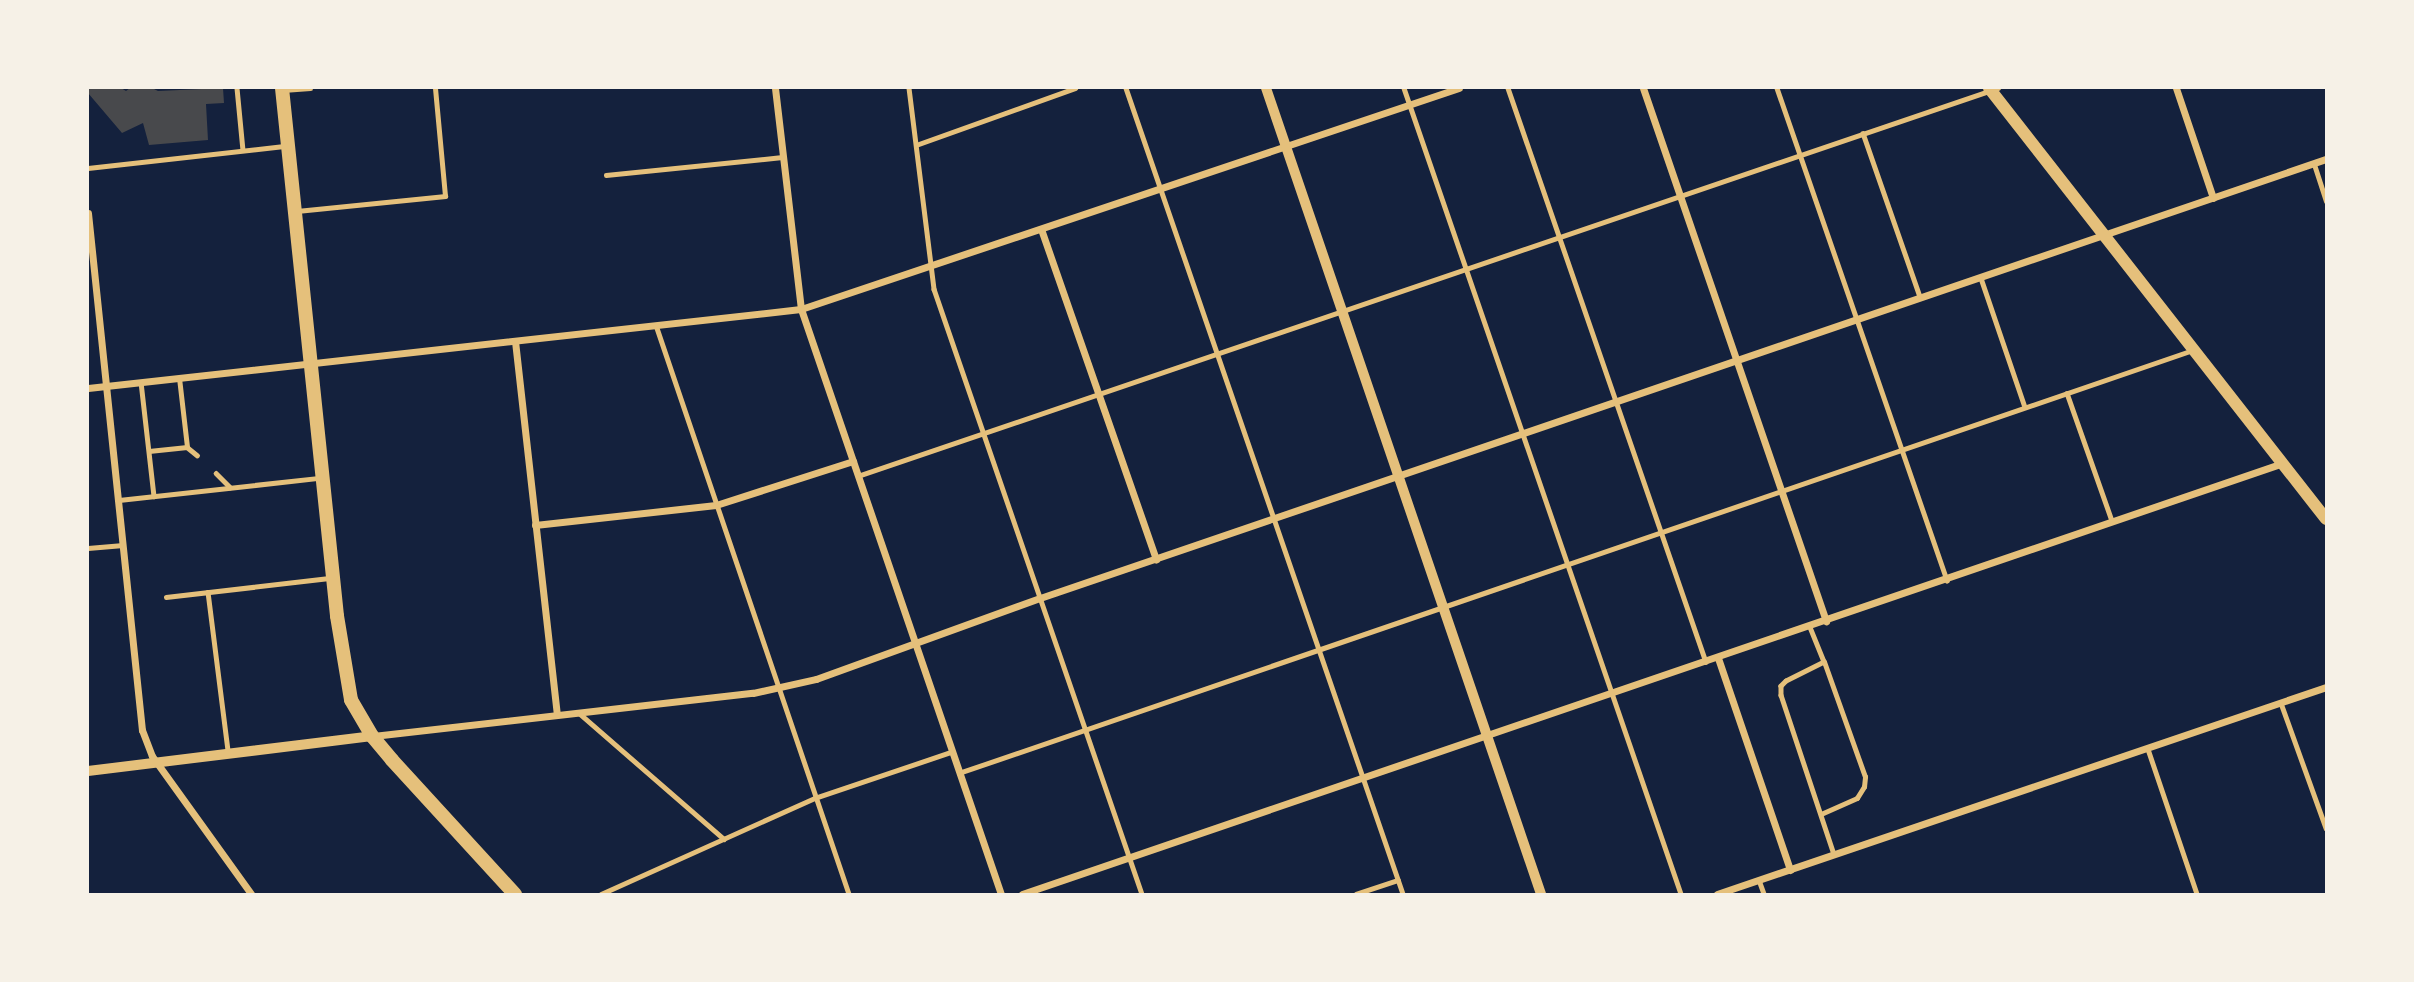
<!DOCTYPE html>
<html>
<head>
<meta charset="utf-8">
<style>
	body { margin:0 }
	#map { position:relative; width:2414px; height:982px; overflow:hidden; background:#14213d; font-family:"Work Sans",sans-serif }
	div>[style] { position:absolute }
	.building>* { inset:0; background:#48494c }
	.service>* { height:4.5px; margin:-2.25px; padding:0 2.25px; transform-origin:2.25px; border-radius:2.25px; background:#e5c07b }
	.minor>* { height:7px; margin:-3.5px; padding:0 3.5px; transform-origin:3.5px; border-radius:3.5px; background:#e5c07b }
	.tertiary>* { height:10px; margin:-5px; padding:0 5px; transform-origin:5px; border-radius:5px; background:#e5c07b }
	.secondary>* { height:12px; margin:-6px; padding:0 6px; transform-origin:6px; border-radius:6px; background:#e5c07b }
	.primary>* { height:14px; margin:-7px; padding:0 7px; transform-origin:7px; border-radius:7px; background:#e5c07b }
	span { translate:-50% -50%; white-space:nowrap; text-align:center; line-height:1.15; -webkit-text-stroke:7px #f6f1e7; paint-order:stroke }
	.frame { position:absolute; inset:0; border:89px solid #f6f1e7; pointer-events:none }
</style>
</head>
<body>
<div id="map">
	<div class="building">
		<div style="clip-path:polygon(88px 88px,121px 88px,126px 91px,130px 88px,152px 88px,158px 91px,223px 88px,224px 103px,206px 104px,208px 140px,149px 145px,143px 123px,122px 133px,88px 93px)"></div>
	</div>
	<div class="service">
		<div style="left:237px;top:88px;width:62px;rotate:84.5deg"></div>
		<div style="left:909px;top:88px;width:203px;rotate:82.9deg"></div>
		<div style="left:934px;top:289px;width:640px;rotate:71.03deg"></div>
		<div style="left:1126px;top:88px;width:852px;rotate:71.03deg"></div>
		<div style="left:1404px;top:88px;width:852px;rotate:71.03deg"></div>
		<div style="left:1508px;top:88px;width:607px;rotate:70.97deg"></div>
		<div style="left:1777px;top:88px;width:521px;rotate:70.94deg"></div>
		<div style="left:283px;top:90px;width:27px;rotate:-4deg"></div>
		<div style="left:1863px;top:133px;width:174px;rotate:70.8deg"></div>
		<div style="left:916px;top:145px;width:169px;rotate:-19.7deg"></div>
		<div style="left:2314px;top:163px;width:40px;rotate:72deg"></div>
		<div style="left:88px;top:168px;width:197px;rotate:-6.4deg"></div>
		<div style="left:606px;top:175px;width:177px;rotate:-5.8deg"></div>
		<div style="left:297px;top:211px;width:149px;rotate:-5.8deg"></div>
		<div style="left:445px;top:196px;width:108px;rotate:-95.3deg"></div>
		<div style="left:1981px;top:278px;width:136px;rotate:71.2deg"></div>
		<div style="left:656px;top:325px;width:601px;rotate:71.26deg"></div>
		<div style="left:141px;top:382px;width:115px;rotate:83.5deg"></div>
		<div style="left:2067px;top:393px;width:136px;rotate:70.6deg"></div>
		<div style="left:187px;top:447px;width:13px;rotate:39deg"></div>
		<div style="left:149px;top:451px;width:38px;rotate:-6deg"></div>
		<div style="left:187px;top:447px;width:69px;rotate:-96.6deg"></div>
		<div style="left:216px;top:473px;width:20px;rotate:45deg"></div>
		<div style="left:858px;top:476px;width:1204px;rotate:-18.8deg"></div>
		<div style="left:119px;top:500px;width:201px;rotate:-6.3deg"></div>
		<div style="left:88px;top:548px;width:35px;rotate:-5deg"></div>
		<div style="left:208px;top:592px;width:160px;rotate:82.8deg"></div>
		<div style="left:166px;top:597px;width:164px;rotate:-6.6deg"></div>
		<div style="left:1810px;top:627px;width:38px;rotate:68deg"></div>
		<div style="left:1824px;top:662px;width:42px;rotate:153.4deg"></div>
		<div style="left:1786px;top:681px;width:7px;rotate:135deg"></div>
		<div style="left:1781px;top:686px;width:9px;rotate:90deg"></div>
		<div style="left:1781px;top:695px;width:168px;rotate:71.6deg"></div>
		<div style="left:2281px;top:703px;width:133px;rotate:70.2deg"></div>
		<div style="left:579px;top:713px;width:192px;rotate:41deg"></div>
		<div style="left:2148px;top:749px;width:153px;rotate:71.3deg"></div>
		<div style="left:959px;top:773px;width:1304px;rotate:-18.92deg"></div>
		<div style="left:1821px;top:814px;width:39px;rotate:-24deg"></div>
		<div style="left:1857px;top:798px;width:13px;rotate:-58deg"></div>
		<div style="left:1864px;top:787px;width:10px;rotate:-84deg"></div>
		<div style="left:1865px;top:777px;width:122px;rotate:-109.6deg"></div>
		<div style="left:1759px;top:880px;width:15px;rotate:70deg"></div>
		<div style="left:601px;top:894px;width:235px;rotate:-24.2deg"></div>
		<div style="left:815px;top:798px;width:144px;rotate:-18.7deg"></div>
		<div style="left:1356px;top:894px;width:44px;rotate:-18.4deg"></div>
	</div>
	<div class="minor">
		<div style="left:775px;top:88px;width:223px;rotate:83.3deg"></div>
		<div style="left:801px;top:309px;width:618px;rotate:71.13deg"></div>
		<div style="left:1643px;top:88px;width:564px;rotate:71.05deg"></div>
		<div style="left:2176px;top:88px;width:116px;rotate:71.4deg"></div>
		<div style="left:88px;top:213px;width:520px;rotate:84.04deg"></div>
		<div style="left:142px;top:730px;width:28px;rotate:69deg"></div>
		<div style="left:152px;top:756px;width:170px;rotate:54.3deg"></div>
		<div style="left:1041px;top:229px;width:350px;rotate:70.8deg"></div>
		<div style="left:515px;top:341px;width:376px;rotate:83.6deg"></div>
		<div style="left:88px;top:388px;width:717px;rotate:-6.32deg"></div>
		<div style="left:801px;top:309px;width:694px;rotate:-18.57deg"></div>
		<div style="left:535px;top:525px;width:182px;rotate:-6.3deg"></div>
		<div style="left:716px;top:505px;width:144px;rotate:-17.8deg"></div>
		<div style="left:1718px;top:658px;width:224px;rotate:71.2deg"></div>
		<div style="left:373px;top:736px;width:382px;rotate:-6.5deg"></div>
		<div style="left:753px;top:693px;width:65px;rotate:-12.5deg"></div>
		<div style="left:816px;top:679px;width:238px;rotate:-19.9deg"></div>
		<div style="left:1040px;top:598px;width:1359px;rotate:-18.85deg"></div>
		<div style="left:1022px;top:894px;width:1333px;rotate:-18.87deg"></div>
		<div style="left:1717px;top:894px;width:643px;rotate:-18.77deg"></div>
	</div>
	<div class="tertiary">
		<div style="left:1266px;top:88px;width:852px;rotate:71.16deg"></div>
		<div style="left:88px;top:771px;width:286px;rotate:-7deg"></div>
	</div>
	<div class="secondary">
		<div style="left:1989px;top:88px;width:547px;rotate:51.98deg"></div>
	</div>
	<div class="primary">
		<div style="left:282px;top:88px;width:531px;rotate:84.05deg"></div>
		<div style="left:337px;top:616px;width:85px;rotate:80.5deg"></div>
		<div style="left:351px;top:700px;width:42px;rotate:59.7deg"></div>
		<div style="left:372px;top:736px;width:31px;rotate:50deg"></div>
		<div style="left:392px;top:760px;width:182px;rotate:47.5deg"></div>
	</div>
	<div class="frame"></div>
</div>
</body>
</html>
